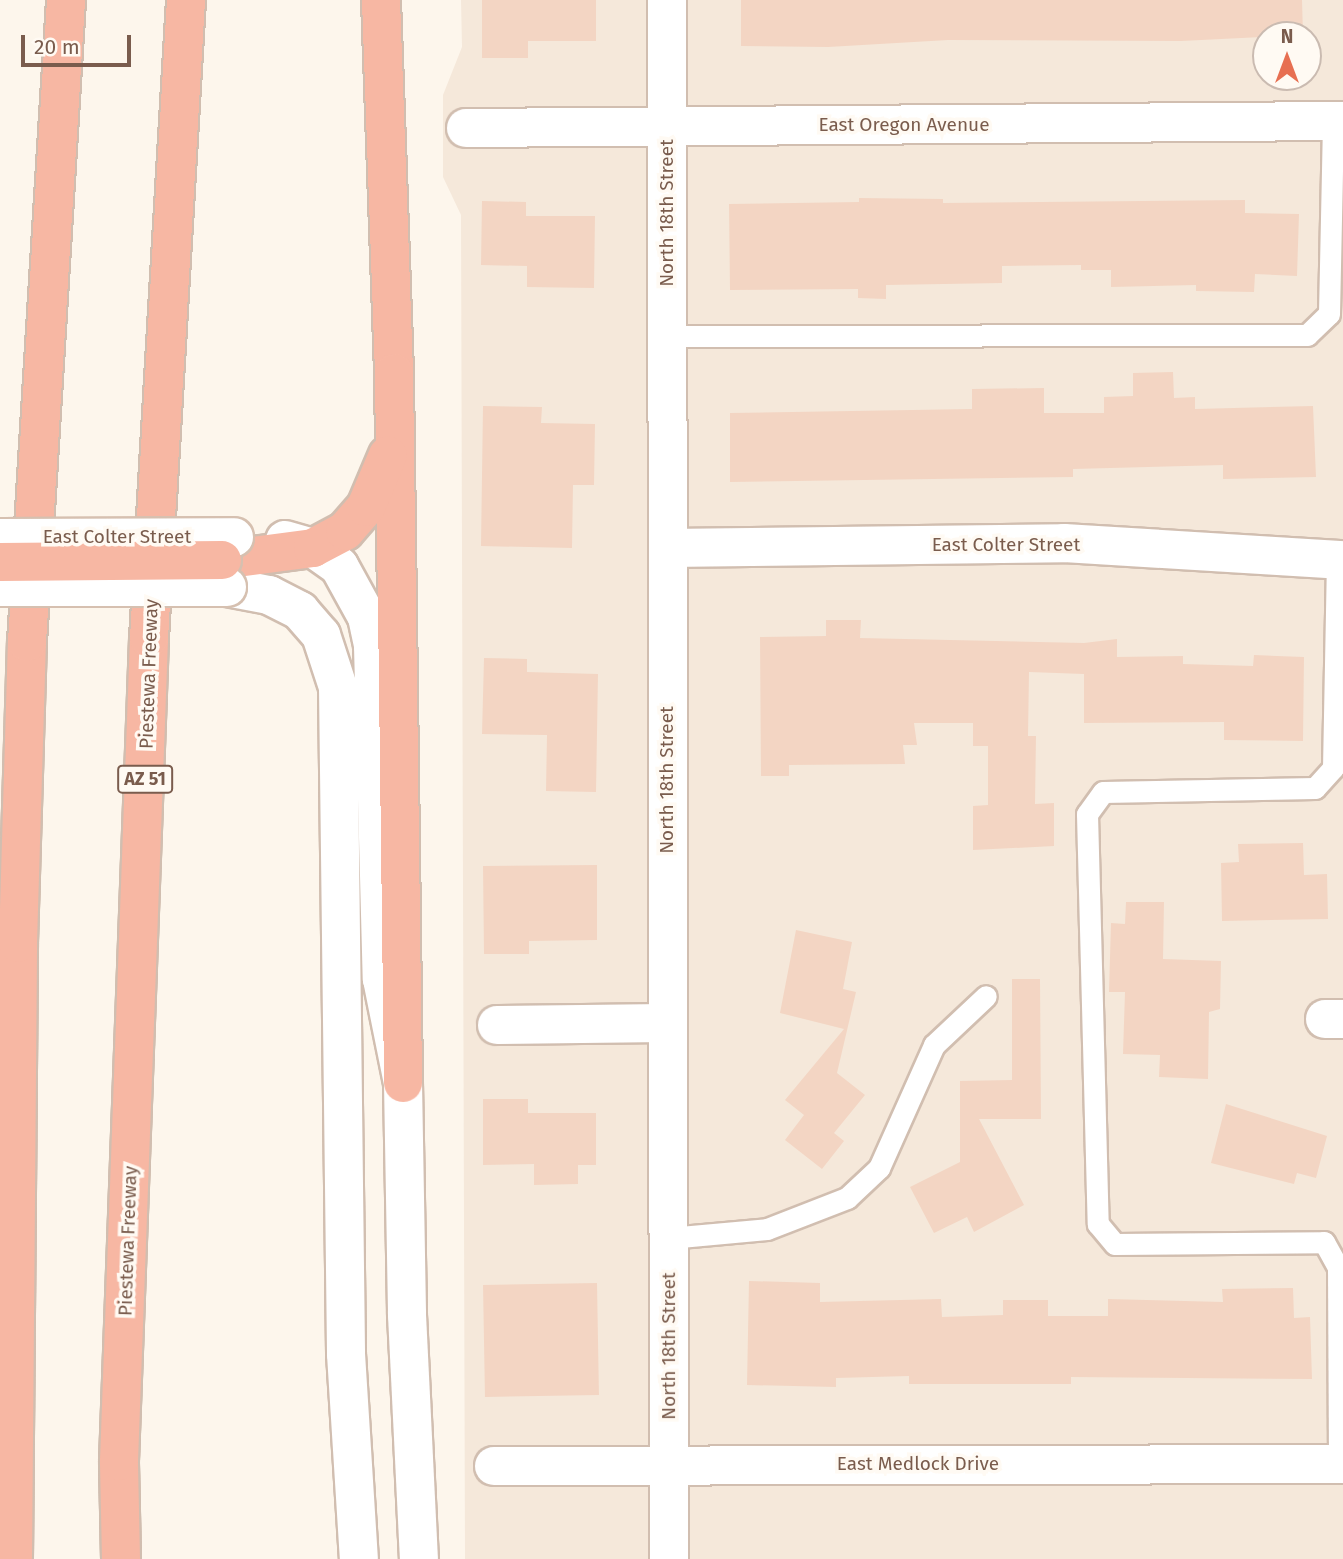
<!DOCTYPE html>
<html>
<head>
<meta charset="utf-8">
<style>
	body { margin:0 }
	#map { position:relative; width:1343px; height:1559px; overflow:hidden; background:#fdf6ec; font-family:"Fira Sans",sans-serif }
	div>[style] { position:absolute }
	.residential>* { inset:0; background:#f5e8da }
	.building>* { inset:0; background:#f3d5c3; transform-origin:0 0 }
	.roads { filter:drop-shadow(2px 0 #d1beb0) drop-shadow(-2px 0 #d1beb0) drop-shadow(0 2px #d1beb0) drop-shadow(0 -2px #d1beb0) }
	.lane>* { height:21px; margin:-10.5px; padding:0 10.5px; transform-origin:10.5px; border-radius:10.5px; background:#fff }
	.street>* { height:38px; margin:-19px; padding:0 19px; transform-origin:19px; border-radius:19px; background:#fff }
	.secondary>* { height:38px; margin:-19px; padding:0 19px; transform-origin:19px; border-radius:19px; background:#fff }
	.highway>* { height:38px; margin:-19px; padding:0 19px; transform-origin:19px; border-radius:19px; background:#f7b7a3 }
	.bridges { filter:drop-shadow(2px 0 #d6c0b0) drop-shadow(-2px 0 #d6c0b0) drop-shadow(0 2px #d6c0b0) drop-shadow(0 -2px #d6c0b0) }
	.secondary-bridge>* { height:38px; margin:-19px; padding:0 19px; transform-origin:19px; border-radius:19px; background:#fff }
	.highway-bridge>* { height:38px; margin:-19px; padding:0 19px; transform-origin:19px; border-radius:19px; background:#f7b7a3 }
	span { translate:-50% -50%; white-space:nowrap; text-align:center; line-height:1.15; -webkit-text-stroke:7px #fffaf3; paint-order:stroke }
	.shield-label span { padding:2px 5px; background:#fffaf3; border:2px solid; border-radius:5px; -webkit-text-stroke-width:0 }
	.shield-label { font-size:18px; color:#7a5c4d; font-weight:700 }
	.street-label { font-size:19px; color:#7a5c4d }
	.north { position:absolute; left:1252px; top:21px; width:70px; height:70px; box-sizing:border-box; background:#fffaf3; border:2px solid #cabbb1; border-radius:50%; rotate:0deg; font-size:19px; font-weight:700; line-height:28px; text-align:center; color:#7a5c4d }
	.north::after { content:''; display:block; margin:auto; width:24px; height:32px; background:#e76f51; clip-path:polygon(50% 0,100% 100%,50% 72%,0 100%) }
	.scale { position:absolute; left:21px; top:35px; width:110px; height:32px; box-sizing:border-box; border:4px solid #7a5c4d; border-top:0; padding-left:9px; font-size:21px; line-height:24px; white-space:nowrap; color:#7a5c4d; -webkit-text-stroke:5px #fffaf3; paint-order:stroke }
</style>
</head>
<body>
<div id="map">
	<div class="residential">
		<div style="clip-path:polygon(evenodd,461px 0,1343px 0,1343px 1559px,465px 1559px,461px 215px,443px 177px,443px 95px,462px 47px,461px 0,1266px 35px,1308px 35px,1308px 77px,1266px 77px,1266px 35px)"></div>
	</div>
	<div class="building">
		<div style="clip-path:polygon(482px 0,596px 0,596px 41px,528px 41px,528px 58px,482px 58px)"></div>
		<div style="clip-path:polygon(741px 0,1302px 0,1303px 35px,1181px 41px,948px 40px,828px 47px,741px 46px)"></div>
		<div style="clip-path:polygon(859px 198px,943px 199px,943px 203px,1245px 200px,1245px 213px,1299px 214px,1297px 276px,1255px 274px,1254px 292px,1196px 291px,1196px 285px,1111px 287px,1111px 270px,1081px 270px,1081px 265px,1002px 266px,1002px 283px,886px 285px,886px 299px,858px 298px,858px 289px,730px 290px,729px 204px,859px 202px)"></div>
		<div style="clip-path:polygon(482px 201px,526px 202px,526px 216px,595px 216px,594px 288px,527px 287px,527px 266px,481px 265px)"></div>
		<div style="clip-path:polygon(1173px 372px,1174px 398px,1195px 397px,1195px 409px,1313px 406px,1316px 477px,1223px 479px,1223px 465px,1073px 469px,1073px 477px,730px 482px,730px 413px,972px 409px,972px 389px,1044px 388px,1044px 413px,1104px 413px,1104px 397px,1133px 396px,1133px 373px)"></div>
		<div style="clip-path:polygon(483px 406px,542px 407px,541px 423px,595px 424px,594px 485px,573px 485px,572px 548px,481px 546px)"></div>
		<div style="clip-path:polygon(826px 620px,861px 620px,860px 638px,1084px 643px,1117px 639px,1117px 657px,1183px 656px,1183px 664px,1253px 666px,1254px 655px,1304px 657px,1303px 741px,1224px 740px,1224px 722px,1084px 723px,1084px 674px,1029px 672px,1028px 736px,1036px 736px,1035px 804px,1054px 803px,1054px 846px,973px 850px,973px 806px,988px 805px,988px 746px,973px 746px,973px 723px,914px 723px,917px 745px,903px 745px,905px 764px,789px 765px,789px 776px,761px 776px,760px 637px,826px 636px)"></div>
		<div style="clip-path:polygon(484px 658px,527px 659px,527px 672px,598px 674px,596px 792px,546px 791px,547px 735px,482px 734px)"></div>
		<div style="clip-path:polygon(1303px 843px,1304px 875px,1327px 874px,1328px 919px,1222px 921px,1221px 863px,1239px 862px,1238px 844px)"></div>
		<div style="clip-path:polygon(597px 865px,597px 940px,529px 941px,529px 954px,484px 954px,483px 866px)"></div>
		<div style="clip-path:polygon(1126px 902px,1164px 902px,1163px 959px,1221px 961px,1220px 1009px,1209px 1012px,1208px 1079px,1159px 1077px,1160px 1055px,1123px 1054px,1125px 992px,1109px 992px,1111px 923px,1125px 924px)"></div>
		<div style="clip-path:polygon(796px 930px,852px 942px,843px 989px,856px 992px,837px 1073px,865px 1095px,834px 1133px,844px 1141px,822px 1169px,785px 1140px,804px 1115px,785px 1100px,844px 1029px,780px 1013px)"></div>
		<div style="clip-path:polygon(1012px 979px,1040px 979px,1041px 1119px,979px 1119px,1024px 1205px,974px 1232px,967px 1217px,934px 1233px,910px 1187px,960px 1162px,960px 1081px,1012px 1080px)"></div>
		<div style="clip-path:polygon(483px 1099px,528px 1099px,528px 1113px,596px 1113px,596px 1165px,578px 1165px,578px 1184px,534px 1185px,534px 1164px,483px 1165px)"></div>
		<div style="clip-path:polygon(1226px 1104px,1327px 1136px,1316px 1178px,1297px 1173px,1294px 1184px,1211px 1163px)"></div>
		<div style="clip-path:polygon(749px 1281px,820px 1283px,820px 1302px,941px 1299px,942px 1317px,1003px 1315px,1003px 1300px,1048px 1300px,1048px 1316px,1108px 1316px,1108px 1299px,1223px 1302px,1222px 1289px,1293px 1288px,1294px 1318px,1310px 1317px,1312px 1379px,1071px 1377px,1071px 1384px,909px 1384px,909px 1376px,836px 1378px,836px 1387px,747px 1385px)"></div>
		<div style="left:597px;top:1283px;width:112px;height:114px;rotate:89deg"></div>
	</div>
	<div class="roads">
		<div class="lane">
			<div style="left:668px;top:336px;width:639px;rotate:-0.09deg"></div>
			<div style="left:1307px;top:335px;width:30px;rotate:-44deg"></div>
			<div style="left:1329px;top:314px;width:192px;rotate:-88.8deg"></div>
			<div style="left:1337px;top:560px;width:208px;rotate:91.1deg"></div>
			<div style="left:1333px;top:768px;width:27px;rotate:132deg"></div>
			<div style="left:1315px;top:788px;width:212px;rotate:178.9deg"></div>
			<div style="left:1103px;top:792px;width:27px;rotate:126deg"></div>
			<div style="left:1087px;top:814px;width:410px;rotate:88.5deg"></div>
			<div style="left:1098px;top:1224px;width:26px;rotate:50deg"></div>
			<div style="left:1115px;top:1244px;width:209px;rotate:-0.5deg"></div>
			<div style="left:1324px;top:1242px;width:29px;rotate:61deg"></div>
			<div style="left:1338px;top:1267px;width:197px;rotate:89.7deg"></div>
			<div style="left:669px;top:1238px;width:98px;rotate:-5.2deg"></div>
			<div style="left:767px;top:1229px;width:86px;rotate:-21.2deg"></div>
			<div style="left:847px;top:1198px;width:44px;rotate:-43.2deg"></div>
			<div style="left:879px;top:1168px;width:135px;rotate:-65.9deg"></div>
			<div style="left:934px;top:1045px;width:71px;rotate:-43.3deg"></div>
		</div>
		<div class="street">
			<div style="left:667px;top:0;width:1559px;rotate:89.93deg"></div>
			<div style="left:466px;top:128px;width:877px;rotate:-0.46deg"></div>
			<div style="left:668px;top:548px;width:396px;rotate:-0.7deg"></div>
			<div style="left:1064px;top:543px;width:280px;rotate:3.5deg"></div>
			<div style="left:1325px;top:1019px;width:18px"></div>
			<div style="left:497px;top:1025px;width:170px;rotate:-0.7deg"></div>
			<div style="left:494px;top:1466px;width:849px;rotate:-0.13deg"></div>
		</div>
		<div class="secondary">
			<div style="left:285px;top:540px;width:29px;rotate:16deg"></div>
			<div style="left:313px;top:548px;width:32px;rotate:35deg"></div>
			<div style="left:339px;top:566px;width:58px;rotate:61.2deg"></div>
			<div style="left:367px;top:617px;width:30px;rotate:78deg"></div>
			<div style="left:373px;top:646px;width:333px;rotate:88.5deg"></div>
			<div style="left:382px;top:979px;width:106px;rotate:78.6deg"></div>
			<div style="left:403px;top:1083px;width:232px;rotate:89deg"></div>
			<div style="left:407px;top:1315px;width:244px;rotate:87.2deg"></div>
			<div style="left:227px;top:587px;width:43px;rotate:10.8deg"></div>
			<div style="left:269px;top:595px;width:35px;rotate:27deg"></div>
			<div style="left:300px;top:611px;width:32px;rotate:49deg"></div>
			<div style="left:321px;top:635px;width:55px;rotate:71.9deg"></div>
			<div style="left:338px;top:687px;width:667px;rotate:89.31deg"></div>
			<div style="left:346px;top:1354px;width:205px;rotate:86.4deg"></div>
		</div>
		<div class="highway">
			<div style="left:381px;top:0;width:373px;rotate:88deg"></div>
			<div style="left:394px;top:373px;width:710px;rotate:89.27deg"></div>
			<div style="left:222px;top:560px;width:92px;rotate:-7.5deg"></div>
			<div style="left:313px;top:548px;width:36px;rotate:-28deg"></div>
			<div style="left:345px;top:531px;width:32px;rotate:-49deg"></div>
			<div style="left:366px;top:507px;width:56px;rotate:-67.1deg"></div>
			<div style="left:13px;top:1559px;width:616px;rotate:-89.53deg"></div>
			<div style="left:18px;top:943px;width:301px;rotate:-88.3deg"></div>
			<div style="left:27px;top:642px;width:643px;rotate:-86.52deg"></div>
			<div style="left:121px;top:1559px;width:98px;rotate:-91.2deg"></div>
			<div style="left:119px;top:1461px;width:824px;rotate:-87.91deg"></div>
			<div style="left:149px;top:638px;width:639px;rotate:-86.68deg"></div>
		</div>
	</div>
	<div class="bridges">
		<div class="secondary-bridge">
			<div style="left:0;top:538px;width:234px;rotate:-0.2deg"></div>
			<div style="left:0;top:587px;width:227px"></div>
		</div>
		<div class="highway-bridge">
			<div style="left:0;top:562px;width:222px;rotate:-0.5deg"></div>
		</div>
	</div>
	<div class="shield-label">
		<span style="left:145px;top:779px">AZ 51</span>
	</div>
	<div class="street-label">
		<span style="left:904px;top:125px">East Oregon Avenue</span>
		<span style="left:667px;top:213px;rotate:-90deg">North 18th Street</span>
		<span style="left:117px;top:537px">East Colter Street</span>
		<span style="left:1006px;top:545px">East Colter Street</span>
		<span style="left:149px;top:674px;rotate:-88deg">Piestewa Freeway</span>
		<span style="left:667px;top:780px;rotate:-90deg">North 18th Street</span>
		<span style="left:128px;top:1241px;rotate:-88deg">Piestewa Freeway</span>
		<span style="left:669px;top:1346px;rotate:-90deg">North 18th Street</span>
		<span style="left:918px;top:1464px">East Medlock Drive</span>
	</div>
	<div class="north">N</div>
	<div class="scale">20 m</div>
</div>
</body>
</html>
